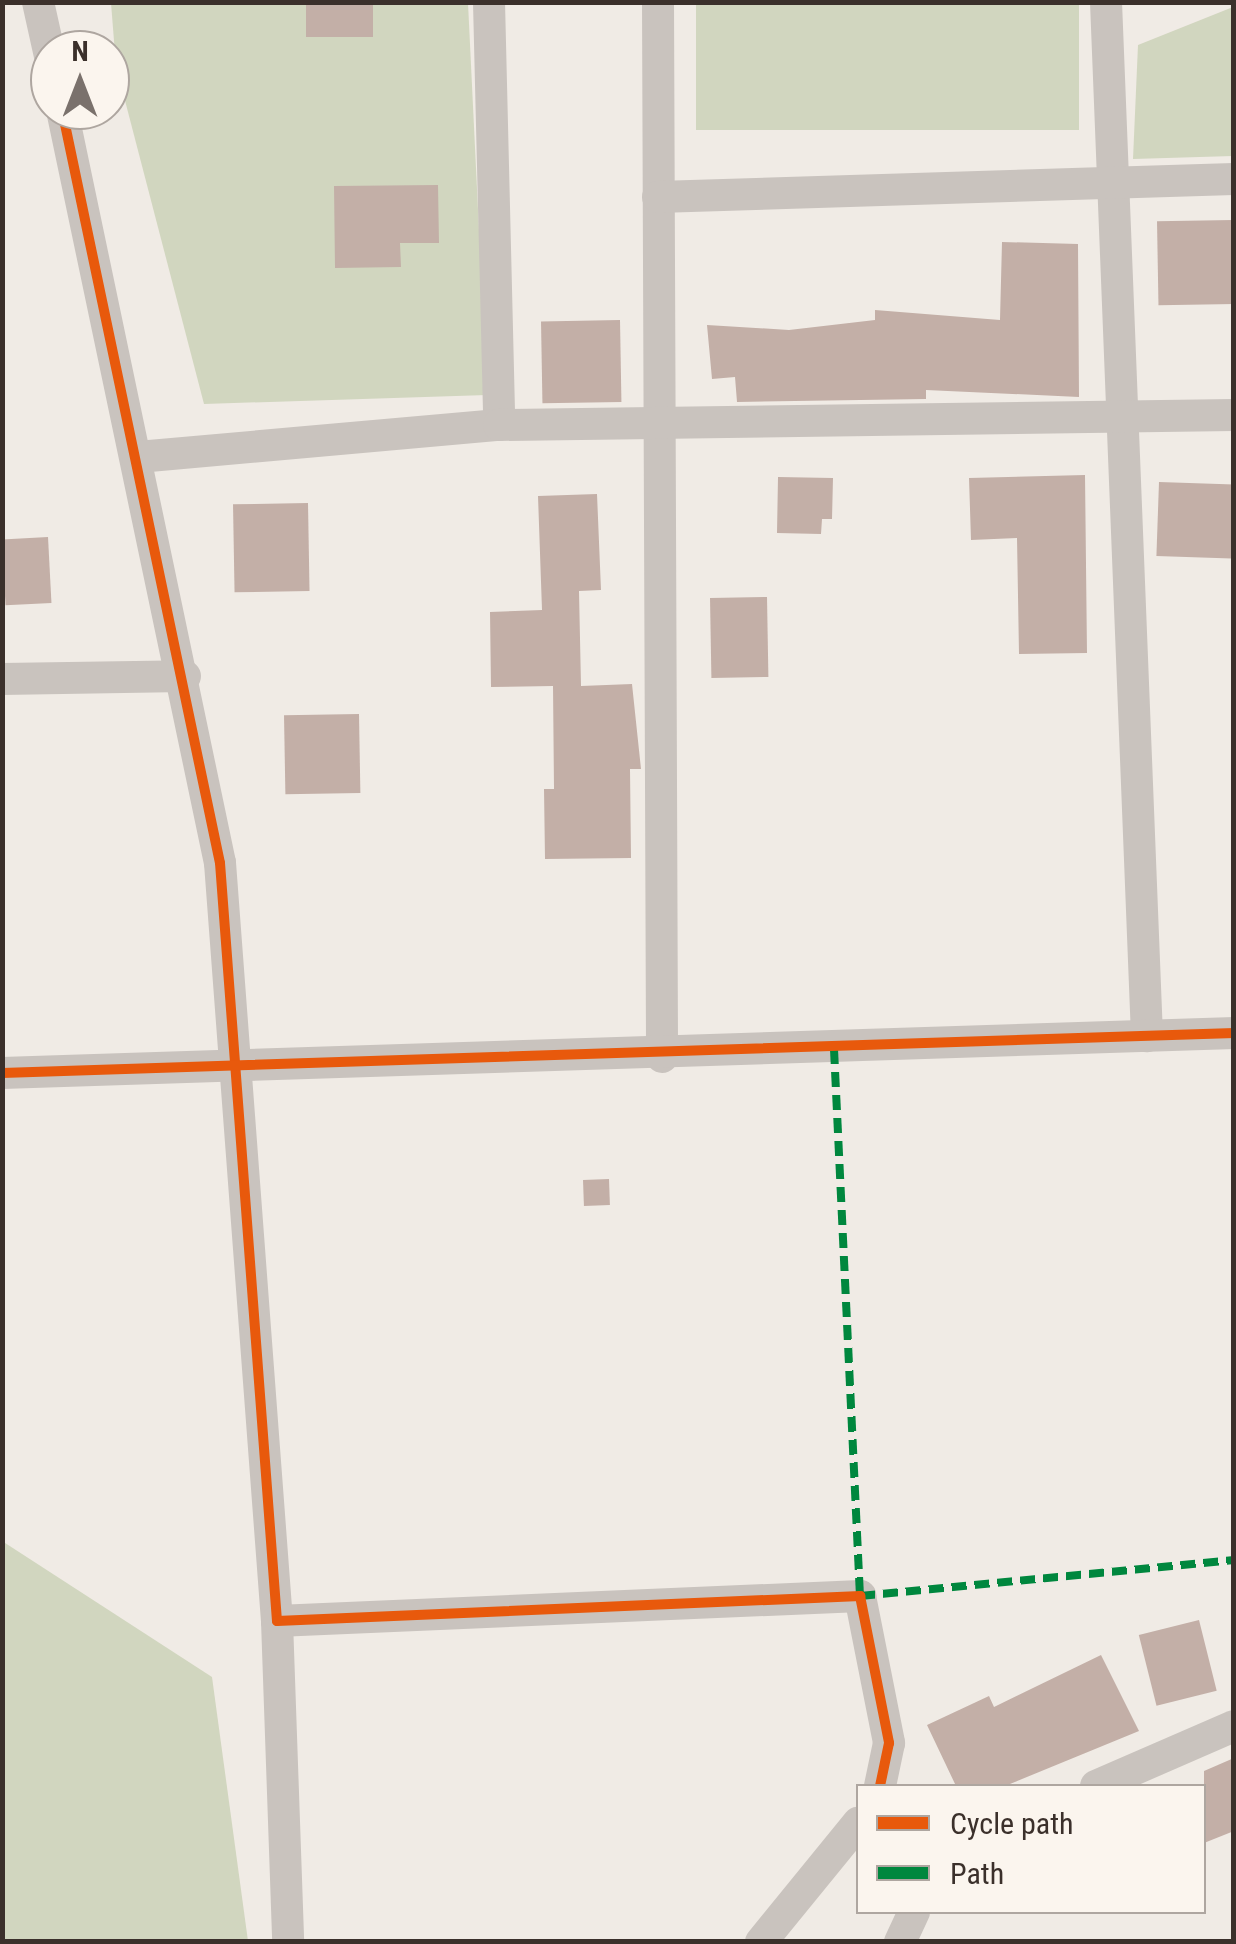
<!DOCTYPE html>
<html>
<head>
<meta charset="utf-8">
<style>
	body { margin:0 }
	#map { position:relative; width:1236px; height:1944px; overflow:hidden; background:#f0ebe5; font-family:"Roboto Condensed",sans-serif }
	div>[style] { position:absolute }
	.green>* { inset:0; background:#d1d6bf; transform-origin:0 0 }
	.building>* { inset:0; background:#c3afa7; transform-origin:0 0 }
	.minor>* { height:32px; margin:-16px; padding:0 16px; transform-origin:16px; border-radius:16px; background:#c9c3be }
	.quiet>* { height:8px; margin-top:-4px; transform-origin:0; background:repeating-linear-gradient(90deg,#00873e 0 15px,transparent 0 23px) }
	.cycleway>* { height:10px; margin:-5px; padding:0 5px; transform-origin:5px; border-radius:5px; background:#e8590c }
	span { translate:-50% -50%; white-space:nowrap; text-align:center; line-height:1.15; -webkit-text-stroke:9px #fbf5ee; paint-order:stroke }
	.frame { position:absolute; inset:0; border:5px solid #3b302b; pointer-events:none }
	.legend { position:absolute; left:856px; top:1784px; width:350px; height:130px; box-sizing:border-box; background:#fbf5ee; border:2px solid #aea6a0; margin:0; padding:12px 18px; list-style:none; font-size:30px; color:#3b302b }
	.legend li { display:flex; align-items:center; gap:20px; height:50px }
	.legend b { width:50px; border:2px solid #aea6a0 }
	.north { position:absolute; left:30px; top:30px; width:100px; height:100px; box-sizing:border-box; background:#fbf5ee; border:2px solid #aea6a0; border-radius:50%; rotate:0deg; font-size:28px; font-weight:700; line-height:40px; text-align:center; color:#3b302b }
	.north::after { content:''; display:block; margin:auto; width:35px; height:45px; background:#7a716c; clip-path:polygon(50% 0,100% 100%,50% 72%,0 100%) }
</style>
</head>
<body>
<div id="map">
	<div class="green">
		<div style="clip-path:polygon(111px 3px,468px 3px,487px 395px,204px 404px,116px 66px)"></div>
		<div style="left:696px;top:3px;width:383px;height:127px"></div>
		<div style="clip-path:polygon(1233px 7px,1233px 156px,1133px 159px,1138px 45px)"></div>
		<div style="clip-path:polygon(2px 1541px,212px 1677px,248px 1941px,3px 1941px)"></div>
	</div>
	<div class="building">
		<div style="left:306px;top:2px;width:67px;height:35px"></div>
		<div style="clip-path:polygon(438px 185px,439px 243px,400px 243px,401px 267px,335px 268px,334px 186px)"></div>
		<div style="left:1233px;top:220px;width:84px;height:76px;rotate:89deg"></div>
		<div style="clip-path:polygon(1002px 242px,1078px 244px,1079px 397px,926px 390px,926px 399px,737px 402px,735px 377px,712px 379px,707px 325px,789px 330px,875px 320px,875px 310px,1000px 320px)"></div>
		<div style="left:620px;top:320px;width:82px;height:79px;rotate:89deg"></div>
		<div style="clip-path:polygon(1085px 475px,1087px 653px,1019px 654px,1017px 538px,971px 540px,969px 478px)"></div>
		<div style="clip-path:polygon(778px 477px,833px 478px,832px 519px,822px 519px,821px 534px,777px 533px)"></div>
		<div style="left:1159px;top:482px;width:75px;height:74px;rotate:2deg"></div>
		<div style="clip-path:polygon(597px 494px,601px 590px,579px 591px,581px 686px,632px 684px,641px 769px,630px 769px,631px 858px,545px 859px,544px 789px,554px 789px,553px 686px,491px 687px,490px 612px,542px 610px,538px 496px)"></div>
		<div style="left:308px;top:503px;width:88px;height:75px;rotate:89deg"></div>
		<div style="left:48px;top:537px;width:66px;height:46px;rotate:87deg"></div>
		<div style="left:767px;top:597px;width:80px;height:57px;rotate:89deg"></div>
		<div style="left:359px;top:714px;width:79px;height:75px;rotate:89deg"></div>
		<div style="left:609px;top:1179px;width:26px;height:26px;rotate:88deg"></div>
		<div style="left:1199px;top:1620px;width:73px;height:62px;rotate:76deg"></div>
		<div style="clip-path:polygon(1101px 1655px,1139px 1731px,1005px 1786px,956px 1786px,927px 1725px,989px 1696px,994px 1707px)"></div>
		<div style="clip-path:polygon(1234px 1758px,1234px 1831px,1204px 1843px,1204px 1771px)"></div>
	</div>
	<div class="minor">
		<div style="left:38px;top:2px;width:55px;rotate:77.5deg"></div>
		<div style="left:489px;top:2px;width:423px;rotate:88.6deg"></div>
		<div style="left:658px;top:2px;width:1055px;rotate:89.78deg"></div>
		<div style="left:1106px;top:2px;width:1035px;rotate:87.73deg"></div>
		<div style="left:62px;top:110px;width:769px;rotate:78.15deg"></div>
		<div style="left:220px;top:863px;width:760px;rotate:85.7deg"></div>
		<div style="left:277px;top:1621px;width:584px;rotate:-2.46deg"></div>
		<div style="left:860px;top:1596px;width:150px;rotate:78.8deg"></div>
		<div style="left:889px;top:1743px;width:44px;rotate:101.8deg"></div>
		<div style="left:658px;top:197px;width:576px;rotate:-1.79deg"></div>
		<div style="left:138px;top:457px;width:362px;rotate:-5.1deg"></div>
		<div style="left:499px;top:425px;width:735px;rotate:-0.78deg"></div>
		<div style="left:2px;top:679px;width:183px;rotate:-0.9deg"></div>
		<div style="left:2px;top:1073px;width:1233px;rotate:-1.86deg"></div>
		<div style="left:277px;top:1621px;width:321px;rotate:88deg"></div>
		<div style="left:1096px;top:1786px;width:150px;rotate:-23.5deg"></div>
		<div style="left:761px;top:1942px;width:154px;rotate:-50.8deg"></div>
		<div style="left:900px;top:1942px;width:33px;rotate:-65deg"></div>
	</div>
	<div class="quiet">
		<div style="left:834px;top:1049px;width:548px;rotate:87.28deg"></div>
		<div style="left:860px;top:1596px;width:376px;rotate:-5.5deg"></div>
	</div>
	<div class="cycleway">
		<div style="left:62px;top:110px;width:769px;rotate:78.15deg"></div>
		<div style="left:220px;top:863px;width:760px;rotate:85.7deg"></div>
		<div style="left:277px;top:1621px;width:584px;rotate:-2.46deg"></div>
		<div style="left:860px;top:1596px;width:150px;rotate:78.8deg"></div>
		<div style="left:889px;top:1743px;width:44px;rotate:101.8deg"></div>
		<div style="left:2px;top:1073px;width:1233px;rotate:-1.86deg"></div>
	</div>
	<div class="frame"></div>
	<ul class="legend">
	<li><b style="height:12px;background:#e8590c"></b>Cycle path</li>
	<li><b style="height:12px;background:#00873e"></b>Path</li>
	</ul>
	<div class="north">N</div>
</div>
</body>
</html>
